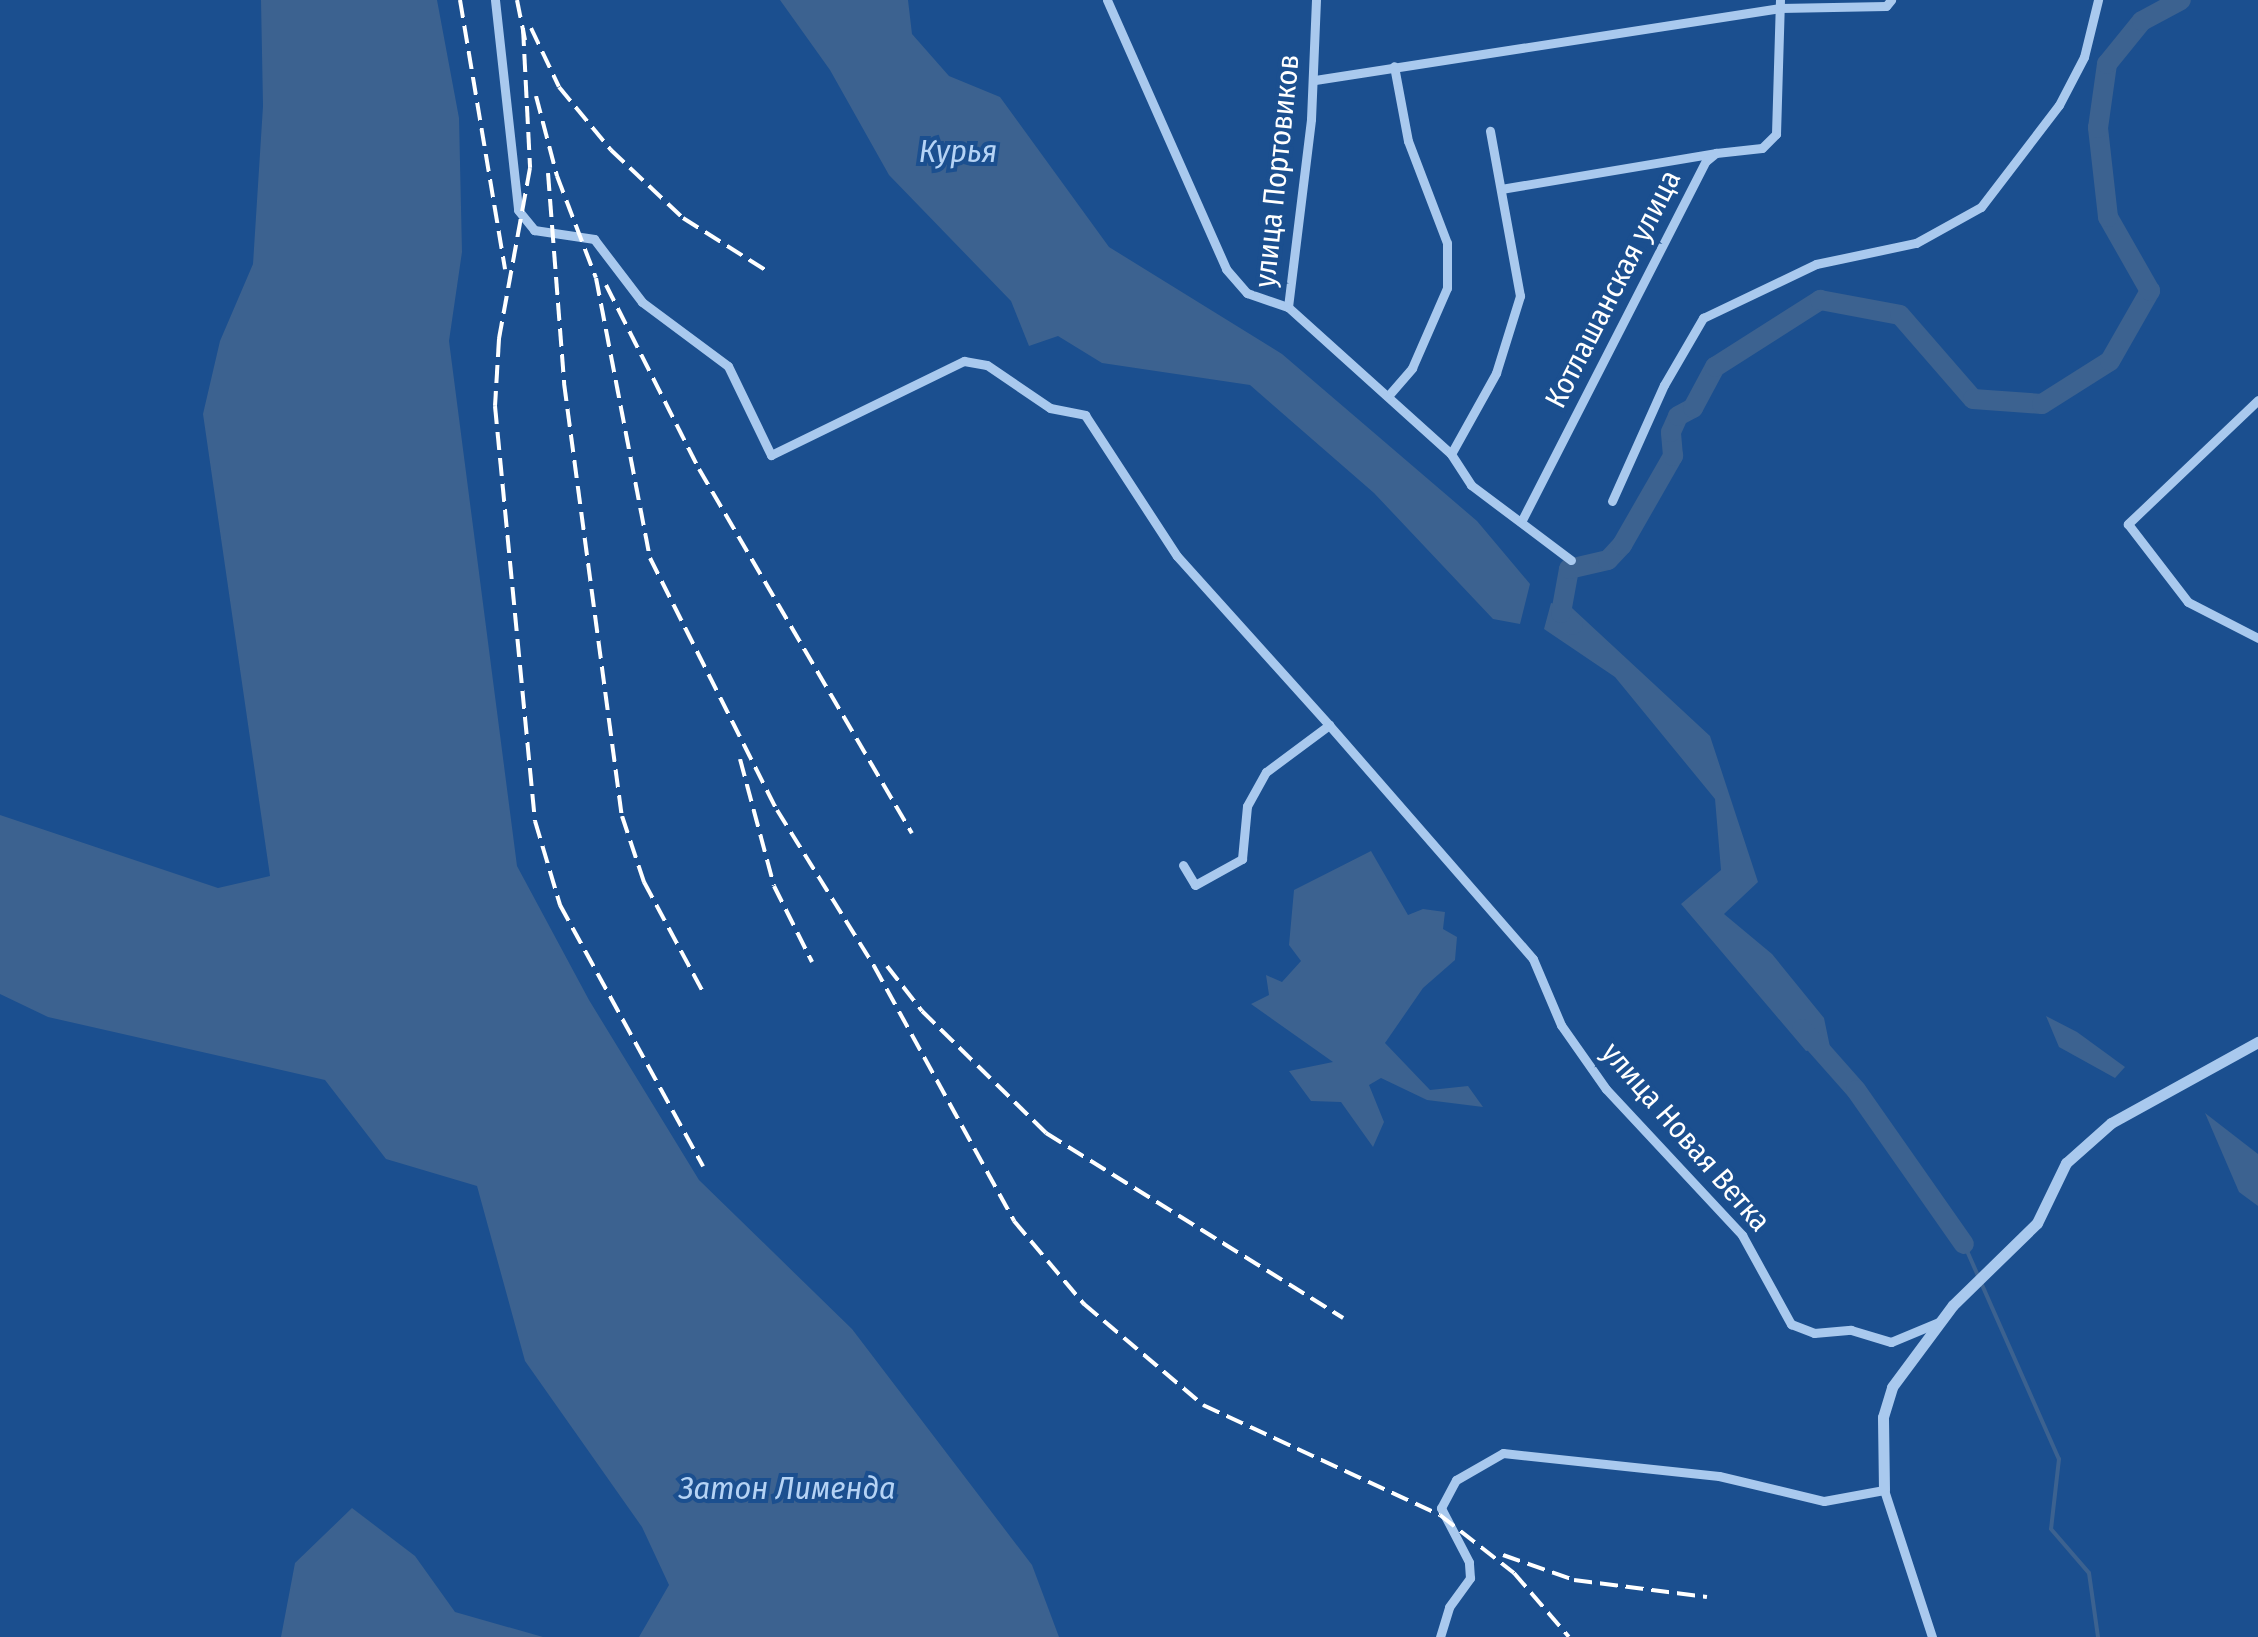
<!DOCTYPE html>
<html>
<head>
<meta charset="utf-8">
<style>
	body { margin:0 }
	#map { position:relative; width:2258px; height:1637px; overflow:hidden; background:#1b4f8f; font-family:"Fira Sans Condensed",sans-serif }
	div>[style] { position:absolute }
	.water>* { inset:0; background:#3c6290 }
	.stream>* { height:4px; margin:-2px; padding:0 2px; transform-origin:2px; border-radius:2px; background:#3c6290 }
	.river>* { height:20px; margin:-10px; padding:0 10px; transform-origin:10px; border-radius:10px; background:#3c6290 }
	.minor>* { height:9px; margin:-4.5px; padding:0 4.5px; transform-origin:4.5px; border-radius:4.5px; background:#a9c9ee }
	.tertiary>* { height:11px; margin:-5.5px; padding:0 5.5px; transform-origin:5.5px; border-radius:5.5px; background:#a9c9ee }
	.rail>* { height:4px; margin-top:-2px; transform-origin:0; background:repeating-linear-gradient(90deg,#fff 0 18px,transparent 0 26px) }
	span { translate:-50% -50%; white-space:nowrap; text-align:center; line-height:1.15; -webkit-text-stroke:8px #1b4f8f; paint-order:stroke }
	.street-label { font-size:30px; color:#fff }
	.water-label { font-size:32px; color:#b5d3f5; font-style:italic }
</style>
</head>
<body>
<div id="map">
	<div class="water">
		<div style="clip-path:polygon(261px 0,437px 0,459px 118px,462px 252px,449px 341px,517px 866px,589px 1000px,699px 1180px,852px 1329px,1032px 1565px,1059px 1637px,639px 1637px,669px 1585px,642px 1527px,525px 1361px,477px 1186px,386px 1159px,325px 1080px,48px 1017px,0 994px,0 815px,218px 888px,270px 876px,203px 414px,220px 341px,253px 264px,263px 106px)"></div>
		<div style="clip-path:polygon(780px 0,908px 0,912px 34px,949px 76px,1000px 97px,1109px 247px,1282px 354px,1477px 521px,1530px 584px,1520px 624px,1493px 619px,1374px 493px,1250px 385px,1102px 363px,1058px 336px,1029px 346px,1011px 301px,889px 175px,830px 70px)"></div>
		<div style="clip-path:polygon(1551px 603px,1572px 608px,1710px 736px,1758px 882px,1724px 914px,1772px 954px,1824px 1018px,1830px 1047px,1806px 1051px,1681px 904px,1721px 870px,1715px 799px,1615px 677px,1544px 629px)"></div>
		<div style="clip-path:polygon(1371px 851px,1408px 915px,1423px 909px,1445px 912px,1443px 929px,1457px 937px,1455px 960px,1423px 988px,1385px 1043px,1430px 1090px,1468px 1086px,1483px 1107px,1427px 1100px,1381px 1078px,1369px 1085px,1384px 1122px,1373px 1147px,1341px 1102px,1311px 1101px,1289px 1071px,1333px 1062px,1251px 1004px,1269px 995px,1266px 975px,1282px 982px,1301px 961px,1289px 945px,1294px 890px)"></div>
		<div style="clip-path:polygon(2046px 1016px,2077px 1032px,2125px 1067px,2115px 1078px,2059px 1047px)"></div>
		<div style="clip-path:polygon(2205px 1113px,2258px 1154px,2258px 1206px,2239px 1192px)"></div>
		<div style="clip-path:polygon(352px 1508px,415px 1556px,455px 1612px,543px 1637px,281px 1637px,295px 1563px)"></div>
	</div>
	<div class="stream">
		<div style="left:1964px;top:1244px;width:235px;rotate:66.2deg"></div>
		<div style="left:2059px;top:1459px;width:70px;rotate:96.5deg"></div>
		<div style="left:2051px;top:1529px;width:58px;rotate:49.2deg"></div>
		<div style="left:2089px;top:1573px;width:65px;rotate:82deg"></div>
	</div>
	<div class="river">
		<div style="left:1573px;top:625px;width:17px;rotate:-135deg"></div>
		<div style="left:1561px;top:613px;width:45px;rotate:-79.7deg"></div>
		<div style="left:1569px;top:569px;width:40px;rotate:-13deg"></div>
		<div style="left:1608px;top:560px;width:21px;rotate:-47deg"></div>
		<div style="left:1622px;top:545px;width:103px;rotate:-60.2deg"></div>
		<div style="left:1673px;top:456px;width:24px;rotate:-95deg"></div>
		<div style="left:1671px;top:432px;width:17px;rotate:-66deg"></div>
		<div style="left:1678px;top:416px;width:17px;rotate:-28deg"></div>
		<div style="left:1693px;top:408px;width:47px;rotate:-61.8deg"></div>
		<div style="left:1715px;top:367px;width:125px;rotate:-32.5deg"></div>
		<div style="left:1820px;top:300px;width:81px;rotate:10.6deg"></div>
		<div style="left:1900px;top:315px;width:111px;rotate:49deg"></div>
		<div style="left:1973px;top:399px;width:69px;rotate:4.1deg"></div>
		<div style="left:2042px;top:404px;width:80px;rotate:-32.3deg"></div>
		<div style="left:2110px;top:361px;width:81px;rotate:-60.3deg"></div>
		<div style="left:2150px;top:291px;width:85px;rotate:-119.6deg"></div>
		<div style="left:2108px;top:217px;width:90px;rotate:-96.4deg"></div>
		<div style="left:2098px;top:128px;width:65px;rotate:-82deg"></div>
		<div style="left:2107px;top:64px;width:55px;rotate:-50.9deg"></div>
		<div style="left:2142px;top:21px;width:44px;rotate:-28.3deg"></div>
		<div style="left:1802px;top:1029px;width:81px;rotate:48.5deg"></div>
		<div style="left:1856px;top:1090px;width:188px;rotate:55deg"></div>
	</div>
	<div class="minor">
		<div style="left:495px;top:0;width:211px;rotate:83.7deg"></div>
		<div style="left:518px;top:210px;width:26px;rotate:51deg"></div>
		<div style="left:534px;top:230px;width:61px;rotate:8.5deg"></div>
		<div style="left:594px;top:239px;width:79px;rotate:52.7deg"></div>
		<div style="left:642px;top:302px;width:107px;rotate:36.7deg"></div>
		<div style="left:728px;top:366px;width:99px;rotate:64.2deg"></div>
		<div style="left:771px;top:455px;width:215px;rotate:-26deg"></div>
		<div style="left:964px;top:361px;width:23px;rotate:10deg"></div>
		<div style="left:987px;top:365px;width:76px;rotate:34.3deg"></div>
		<div style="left:1050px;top:408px;width:36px;rotate:11deg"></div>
		<div style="left:1085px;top:415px;width:168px;rotate:56.9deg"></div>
		<div style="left:1177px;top:556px;width:227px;rotate:48deg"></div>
		<div style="left:1107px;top:0;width:294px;rotate:66.1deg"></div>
		<div style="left:1226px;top:269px;width:32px;rotate:49deg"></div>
		<div style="left:1247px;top:293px;width:43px;rotate:18.9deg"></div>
		<div style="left:1288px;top:307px;width:219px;rotate:42deg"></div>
		<div style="left:1451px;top:454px;width:37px;rotate:57deg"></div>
		<div style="left:1471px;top:485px;width:125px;rotate:36.9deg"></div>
		<div style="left:1315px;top:80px;width:471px;rotate:-8.8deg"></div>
		<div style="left:1780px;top:8px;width:106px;rotate:-1.1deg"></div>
		<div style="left:1886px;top:6px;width:8px;rotate:-50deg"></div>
		<div style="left:1501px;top:189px;width:217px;rotate:-9.5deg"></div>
		<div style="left:1288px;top:307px;width:189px;rotate:-83deg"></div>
		<div style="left:1311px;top:119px;width:119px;rotate:-87.6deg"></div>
		<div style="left:1388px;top:396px;width:37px;rotate:-49deg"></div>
		<div style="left:1412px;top:368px;width:87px;rotate:-66.4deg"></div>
		<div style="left:1447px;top:288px;width:45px;rotate:-90deg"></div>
		<div style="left:1447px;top:243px;width:109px;rotate:-110.9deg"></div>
		<div style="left:1408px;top:141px;width:76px;rotate:-100.6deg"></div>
		<div style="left:2258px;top:400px;width:180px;rotate:136.4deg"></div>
		<div style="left:2128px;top:524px;width:98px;rotate:52.4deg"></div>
		<div style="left:2188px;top:602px;width:79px;rotate:27.2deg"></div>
		<div style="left:1451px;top:454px;width:93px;rotate:-60.9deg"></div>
		<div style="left:1496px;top:373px;width:81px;rotate:-72.7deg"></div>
		<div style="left:1520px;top:296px;width:168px;rotate:-100.3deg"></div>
		<div style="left:1612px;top:501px;width:127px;rotate:-65.9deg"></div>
		<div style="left:1664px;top:385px;width:78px;rotate:-59.8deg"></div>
		<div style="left:1703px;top:318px;width:125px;rotate:-25.5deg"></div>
		<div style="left:1816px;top:264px;width:102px;rotate:-11.9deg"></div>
		<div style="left:1916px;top:243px;width:74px;rotate:-29deg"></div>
		<div style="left:1981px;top:207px;width:128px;rotate:-52.6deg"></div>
		<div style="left:2059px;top:105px;width:54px;rotate:-62.5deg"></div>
		<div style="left:2084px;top:57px;width:59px;rotate:-76.2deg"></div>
		<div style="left:1521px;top:522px;width:406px;rotate:-62.9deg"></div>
		<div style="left:1706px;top:161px;width:13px;rotate:-39deg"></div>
		<div style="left:1716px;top:153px;width:46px;rotate:-6.2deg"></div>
		<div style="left:1762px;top:148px;width:20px;rotate:-45deg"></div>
		<div style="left:1776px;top:134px;width:134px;rotate:-88.3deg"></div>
		<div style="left:1183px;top:865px;width:23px;rotate:59deg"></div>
		<div style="left:1195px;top:885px;width:54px;rotate:-29deg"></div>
		<div style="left:1242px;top:859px;width:53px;rotate:-84.6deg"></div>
		<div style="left:1247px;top:806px;width:39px;rotate:-61deg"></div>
		<div style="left:1266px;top:772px;width:79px;rotate:-36.7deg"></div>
		<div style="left:1329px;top:725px;width:310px;rotate:48.9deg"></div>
		<div style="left:1533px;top:959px;width:72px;rotate:67deg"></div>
		<div style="left:1561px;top:1025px;width:78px;rotate:54.9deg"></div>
		<div style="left:1606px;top:1089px;width:200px;rotate:47deg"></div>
		<div style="left:1742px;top:1235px;width:102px;rotate:61.2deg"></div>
		<div style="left:1791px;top:1324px;width:25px;rotate:21deg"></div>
		<div style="left:1814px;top:1333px;width:37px;rotate:-5deg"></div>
		<div style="left:1851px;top:1330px;width:42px;rotate:16.7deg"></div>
		<div style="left:1891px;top:1342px;width:52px;rotate:-22.6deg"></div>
		<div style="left:1440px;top:1637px;width:31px;rotate:-73deg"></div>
		<div style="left:1449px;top:1607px;width:36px;rotate:-54deg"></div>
		<div style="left:1470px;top:1578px;width:16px;rotate:-94deg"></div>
		<div style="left:1469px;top:1562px;width:61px;rotate:-117.4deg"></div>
		<div style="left:1441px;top:1508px;width:32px;rotate:-62deg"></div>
		<div style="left:1456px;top:1480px;width:54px;rotate:-29.9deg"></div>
		<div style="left:1503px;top:1453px;width:217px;rotate:6.1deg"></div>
		<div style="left:1719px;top:1476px;width:108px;rotate:13.4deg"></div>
		<div style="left:1824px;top:1501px;width:61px;rotate:-10.4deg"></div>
		<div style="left:1884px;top:1490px;width:155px;rotate:71.9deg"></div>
	</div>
	<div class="tertiary">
		<div style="left:1884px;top:1490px;width:73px;rotate:-90.8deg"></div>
		<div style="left:1883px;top:1417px;width:31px;rotate:-73deg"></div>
		<div style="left:1892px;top:1387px;width:102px;rotate:-53.4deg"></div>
		<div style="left:1953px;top:1305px;width:117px;rotate:-44.3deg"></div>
		<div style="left:2037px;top:1223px;width:67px;rotate:-64.2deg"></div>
		<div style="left:2066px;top:1163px;width:60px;rotate:-41.6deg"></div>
		<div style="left:2111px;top:1123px;width:168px;rotate:-28.9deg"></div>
	</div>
	<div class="rail">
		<div style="left:460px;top:0;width:273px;rotate:80.5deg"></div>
		<div style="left:517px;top:0;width:41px;rotate:78.7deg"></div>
		<div style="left:523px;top:28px;width:140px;rotate:87.1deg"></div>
		<div style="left:530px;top:168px;width:174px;rotate:100.3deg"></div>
		<div style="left:499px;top:339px;width:67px;rotate:93.4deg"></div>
		<div style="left:495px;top:406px;width:417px;rotate:84.5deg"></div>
		<div style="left:535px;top:821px;width:88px;rotate:73.4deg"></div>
		<div style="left:560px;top:905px;width:298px;rotate:61.3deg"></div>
		<div style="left:531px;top:28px;width:65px;rotate:64.6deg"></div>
		<div style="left:559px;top:87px;width:82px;rotate:50.5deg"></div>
		<div style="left:611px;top:150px;width:99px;rotate:43.4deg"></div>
		<div style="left:683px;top:218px;width:103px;rotate:32.3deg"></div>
		<div style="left:536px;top:96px;width:83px;rotate:75.3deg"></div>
		<div style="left:557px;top:176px;width:109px;rotate:69.1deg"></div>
		<div style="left:596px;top:278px;width:285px;rotate:79.1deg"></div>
		<div style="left:650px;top:558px;width:282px;rotate:63.3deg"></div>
		<div style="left:777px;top:810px;width:184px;rotate:58.1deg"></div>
		<div style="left:874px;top:966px;width:291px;rotate:61.2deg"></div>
		<div style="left:1014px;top:1221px;width:109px;rotate:49.9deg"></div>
		<div style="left:1084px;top:1304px;width:156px;rotate:40.3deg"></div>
		<div style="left:1203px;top:1405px;width:261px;rotate:24.9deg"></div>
		<div style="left:1440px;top:1515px;width:94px;rotate:38.1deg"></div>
		<div style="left:1514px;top:1573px;width:84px;rotate:49.3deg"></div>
		<div style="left:548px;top:173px;width:211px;rotate:85.6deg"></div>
		<div style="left:564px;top:383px;width:437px;rotate:82.4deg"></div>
		<div style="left:622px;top:816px;width:70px;rotate:71.6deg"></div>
		<div style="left:644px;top:882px;width:123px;rotate:61.8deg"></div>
		<div style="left:606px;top:285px;width:206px;rotate:63.2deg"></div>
		<div style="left:699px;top:469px;width:422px;rotate:59.7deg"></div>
		<div style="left:740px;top:759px;width:131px;rotate:75deg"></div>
		<div style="left:774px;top:886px;width:85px;rotate:63.4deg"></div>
		<div style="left:887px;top:966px;width:57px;rotate:52.1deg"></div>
		<div style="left:922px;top:1011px;width:174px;rotate:44.5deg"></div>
		<div style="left:1046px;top:1133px;width:350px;rotate:31.9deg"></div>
		<div style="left:1503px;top:1555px;width:75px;rotate:19.4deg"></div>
		<div style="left:1574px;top:1580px;width:134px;rotate:7.3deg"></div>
	</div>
	<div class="street-label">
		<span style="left:1277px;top:171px;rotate:-84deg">улица Портовиков</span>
		<span style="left:1613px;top:289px;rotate:-63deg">Котлашанская улица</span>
		<span style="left:1686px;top:1137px;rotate:49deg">улица Новая Ветка</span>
	</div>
	<div class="water-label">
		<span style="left:958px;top:151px">Курья</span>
		<span style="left:787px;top:1488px">Затон Лименда</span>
	</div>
</div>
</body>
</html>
